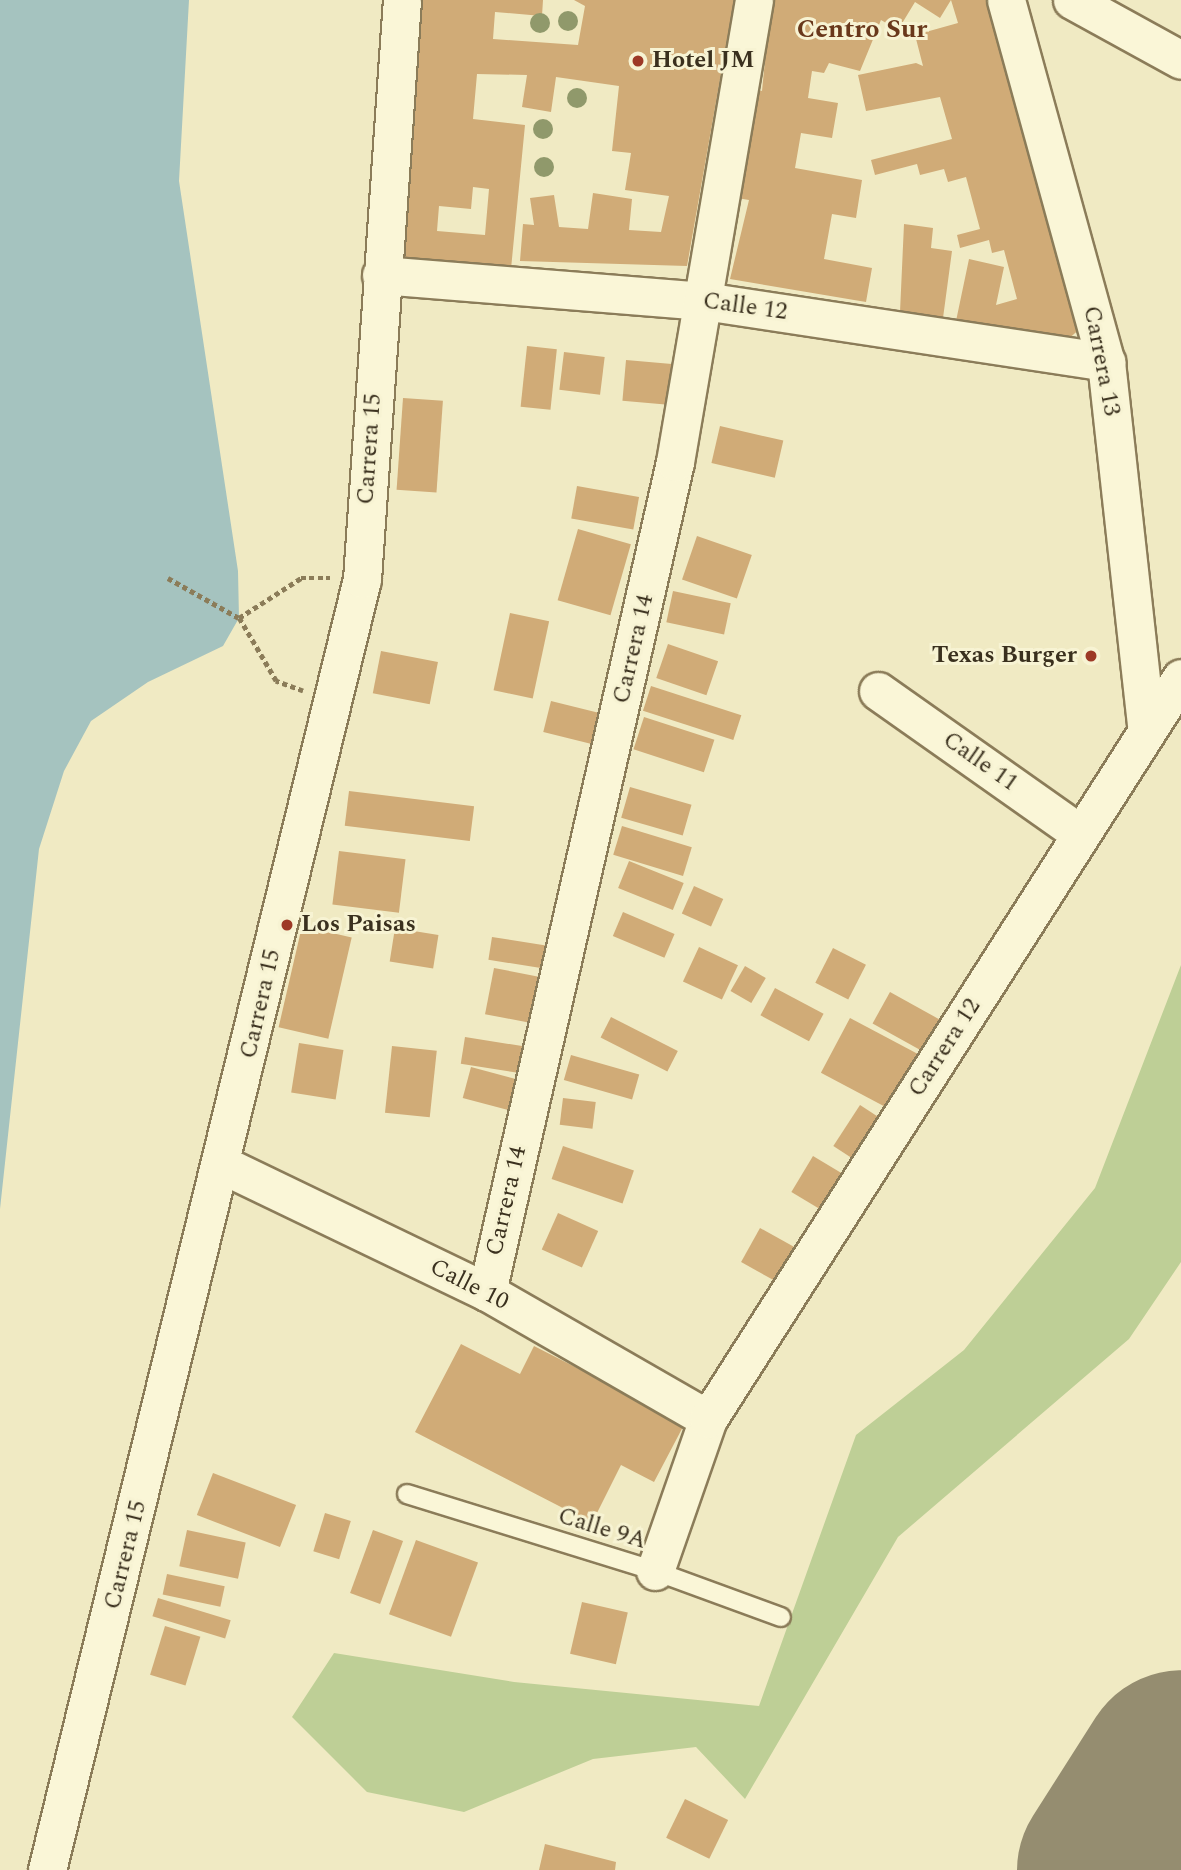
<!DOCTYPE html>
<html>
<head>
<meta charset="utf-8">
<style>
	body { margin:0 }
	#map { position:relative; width:1181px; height:1870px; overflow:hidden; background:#f0eac3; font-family:Spectral,serif }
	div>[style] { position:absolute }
	.green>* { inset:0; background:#becf96 }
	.water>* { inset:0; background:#a5c3bf }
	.runway>* { height:203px; margin:-101.5px; padding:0 101.5px; transform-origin:101.5px; border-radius:101.5px; background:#958d70 }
	.building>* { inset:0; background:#d0ab77; transform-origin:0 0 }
	.path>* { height:4.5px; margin-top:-2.25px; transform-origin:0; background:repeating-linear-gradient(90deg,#8b7c59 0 5px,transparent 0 8.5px) }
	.roads { filter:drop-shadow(2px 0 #8b7c59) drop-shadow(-2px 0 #8b7c59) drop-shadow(0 2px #8b7c59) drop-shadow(0 -2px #8b7c59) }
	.lane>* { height:18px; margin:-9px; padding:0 9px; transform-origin:9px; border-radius:9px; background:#faf6d7 }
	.street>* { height:37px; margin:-18.5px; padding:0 18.5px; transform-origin:18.5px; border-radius:18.5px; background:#faf6d7 }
	.trees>* { width:20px; height:20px; margin:-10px; border-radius:50%; background:#90996b }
	.dots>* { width:19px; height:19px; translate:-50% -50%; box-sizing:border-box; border:4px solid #f7f3d3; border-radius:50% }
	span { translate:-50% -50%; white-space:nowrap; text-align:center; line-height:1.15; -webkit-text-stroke:6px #f7f3d3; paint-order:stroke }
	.poi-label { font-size:24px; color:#3a301e; font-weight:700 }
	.left { translate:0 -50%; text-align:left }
	.right { translate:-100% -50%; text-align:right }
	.street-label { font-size:24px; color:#3a301e }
	.neighbourhood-label { font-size:26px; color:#69381b; font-weight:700 }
</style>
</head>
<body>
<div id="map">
	<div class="green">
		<div style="clip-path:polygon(1181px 965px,1181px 1262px,1129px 1339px,898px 1537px,745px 1799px,696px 1747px,593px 1759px,464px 1812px,367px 1792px,292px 1717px,334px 1653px,514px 1682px,759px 1706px,856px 1435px,964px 1350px,1095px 1188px)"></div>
	</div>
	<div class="water">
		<div style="clip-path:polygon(0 0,189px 0,179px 181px,238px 571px,239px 618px,223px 646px,148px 682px,91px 721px,64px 771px,39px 849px,0 1209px)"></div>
	</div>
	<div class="runway">
		<div style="left:1118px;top:1870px;width:117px;rotate:-57.5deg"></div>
	</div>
	<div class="building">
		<div style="clip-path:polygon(evenodd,420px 0,543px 0,542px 16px,495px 12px,493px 39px,578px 45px,585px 6px,574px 0,734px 0,687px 266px,520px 261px,523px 224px,534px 225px,530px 198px,554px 195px,559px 227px,588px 229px,593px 193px,632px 199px,629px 230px,661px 232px,669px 196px,625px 190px,631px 153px,612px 151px,619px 86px,556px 77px,551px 112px,522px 107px,527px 75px,477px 74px,473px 119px,525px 125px,511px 269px,396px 258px,411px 34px,418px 35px,420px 0,473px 187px,489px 189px,485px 235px,437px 231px,439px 206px,471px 209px,473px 187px)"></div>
		<div style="clip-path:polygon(771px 0,951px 0,940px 18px,915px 2px,898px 30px,881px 20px,860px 71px,829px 63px,824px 73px,812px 71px,808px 98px,838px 103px,832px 138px,801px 133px,795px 168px,862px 180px,856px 218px,832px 214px,824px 259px,872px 268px,866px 302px,730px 279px,749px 200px,737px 198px,755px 89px,762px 91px)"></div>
		<div style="clip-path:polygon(951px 0,992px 0,1083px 326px,1065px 342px,956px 321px,969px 259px,1004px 267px,996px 305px,1017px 299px,1004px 250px,992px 253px,989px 240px,960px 248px,957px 235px,980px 229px,966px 177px,948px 182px,944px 169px,920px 175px,917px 164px,875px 175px,871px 160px,952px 139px,940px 97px,866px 111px,858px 75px,916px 63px,923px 66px,915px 35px,958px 23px)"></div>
		<div style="clip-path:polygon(904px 224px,933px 228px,931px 248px,952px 251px,943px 318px,900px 312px)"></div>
		<div style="left:527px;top:346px;width:30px;height:61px;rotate:6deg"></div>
		<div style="left:564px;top:352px;width:41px;height:38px;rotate:7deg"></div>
		<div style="left:626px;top:360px;width:46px;height:41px;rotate:5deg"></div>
		<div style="left:403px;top:398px;width:40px;height:92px;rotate:4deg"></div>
		<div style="left:720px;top:426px;width:65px;height:38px;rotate:13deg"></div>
		<div style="left:577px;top:486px;width:63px;height:33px;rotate:10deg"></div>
		<div style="left:578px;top:529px;width:55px;height:74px;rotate:16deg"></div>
		<div style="left:697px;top:536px;width:58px;height:46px;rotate:19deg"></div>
		<div style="left:673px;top:591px;width:59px;height:32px;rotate:12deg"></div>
		<div style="left:510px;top:613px;width:40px;height:79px;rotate:12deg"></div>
		<div style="left:668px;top:644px;width:53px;height:36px;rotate:19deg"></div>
		<div style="left:381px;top:651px;width:58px;height:43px;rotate:11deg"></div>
		<div style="left:651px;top:686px;width:95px;height:26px;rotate:18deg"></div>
		<div style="left:551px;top:701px;width:54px;height:32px;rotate:14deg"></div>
		<div style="left:644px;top:717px;width:74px;height:34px;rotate:18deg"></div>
		<div style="left:630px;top:787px;width:64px;height:32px;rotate:16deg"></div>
		<div style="left:349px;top:791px;width:126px;height:35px;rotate:7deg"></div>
		<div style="left:622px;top:826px;width:73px;height:30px;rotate:17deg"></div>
		<div style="left:339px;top:851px;width:67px;height:54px;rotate:7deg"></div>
		<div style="left:629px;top:861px;width:59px;height:29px;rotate:22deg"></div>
		<div style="left:694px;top:886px;width:32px;height:30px;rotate:24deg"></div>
		<div style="left:623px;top:912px;width:56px;height:26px;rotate:23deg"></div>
		<div style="left:302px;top:926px;width:51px;height:104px;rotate:13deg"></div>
		<div style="left:395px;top:928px;width:44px;height:34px;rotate:9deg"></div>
		<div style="left:492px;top:937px;width:61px;height:23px;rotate:9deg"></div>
		<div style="left:699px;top:947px;width:43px;height:38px;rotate:25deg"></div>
		<div style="left:833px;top:948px;width:37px;height:39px;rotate:27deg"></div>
		<div style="left:745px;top:966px;width:24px;height:29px;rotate:30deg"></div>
		<div style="left:494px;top:968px;width:56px;height:47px;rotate:11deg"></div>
		<div style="left:775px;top:988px;width:55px;height:31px;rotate:28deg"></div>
		<div style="left:890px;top:992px;width:68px;height:36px;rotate:29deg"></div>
		<div style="left:611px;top:1017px;width:75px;height:23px;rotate:27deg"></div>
		<div style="left:850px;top:1018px;width:78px;height:62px;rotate:28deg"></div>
		<div style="left:465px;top:1037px;width:61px;height:27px;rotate:9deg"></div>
		<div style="left:299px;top:1043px;width:45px;height:50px;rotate:9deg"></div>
		<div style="left:392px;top:1046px;width:45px;height:67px;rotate:6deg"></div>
		<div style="left:571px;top:1055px;width:71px;height:26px;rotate:16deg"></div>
		<div style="left:471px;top:1067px;width:56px;height:32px;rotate:15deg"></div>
		<div style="left:563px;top:1098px;width:33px;height:27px;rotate:7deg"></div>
		<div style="left:860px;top:1105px;width:37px;height:49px;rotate:33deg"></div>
		<div style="left:563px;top:1146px;width:75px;height:35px;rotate:19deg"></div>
		<div style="left:813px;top:1156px;width:37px;height:42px;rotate:31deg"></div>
		<div style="left:558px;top:1213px;width:44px;height:40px;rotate:24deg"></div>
		<div style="left:760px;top:1228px;width:50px;height:39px;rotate:29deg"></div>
		<div style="clip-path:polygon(461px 1344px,520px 1374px,534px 1346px,685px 1423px,654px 1482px,621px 1465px,592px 1523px,415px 1432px)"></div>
		<div style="left:213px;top:1473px;width:89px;height:45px;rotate:21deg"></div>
		<div style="left:325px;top:1513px;width:27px;height:40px;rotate:17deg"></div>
		<div style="left:187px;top:1530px;width:60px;height:37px;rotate:12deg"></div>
		<div style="left:373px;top:1530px;width:32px;height:67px;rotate:20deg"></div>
		<div style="left:416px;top:1540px;width:66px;height:79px;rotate:20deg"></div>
		<div style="left:167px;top:1574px;width:59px;height:21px;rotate:12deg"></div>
		<div style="left:158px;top:1598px;width:76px;height:19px;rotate:17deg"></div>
		<div style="left:582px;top:1602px;width:47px;height:53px;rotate:13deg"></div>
		<div style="left:165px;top:1626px;width:37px;height:51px;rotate:17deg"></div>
		<div style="left:685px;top:1799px;width:48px;height:43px;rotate:26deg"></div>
		<div style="clip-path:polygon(545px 1844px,616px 1862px,615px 1870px,539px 1870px)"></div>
	</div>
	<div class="path">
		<div style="left:168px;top:578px;width:81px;rotate:29.4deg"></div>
		<div style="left:303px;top:691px;width:29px;rotate:-160deg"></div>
		<div style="left:276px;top:681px;width:73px;rotate:-120.4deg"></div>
		<div style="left:239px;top:618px;width:74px;rotate:-32.8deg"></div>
		<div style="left:301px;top:578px;width:29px"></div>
	</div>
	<div class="roads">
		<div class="lane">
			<div style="left:407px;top:1494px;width:260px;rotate:17.2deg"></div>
			<div style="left:655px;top:1571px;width:134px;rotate:20.1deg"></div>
		</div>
		<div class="street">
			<div style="left:1006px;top:0;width:376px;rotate:74.6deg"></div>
			<div style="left:1106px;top:362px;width:371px;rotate:83.7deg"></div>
			<div style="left:1072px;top:0;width:124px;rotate:28.8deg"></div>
			<div style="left:381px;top:275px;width:324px;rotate:4.6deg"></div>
			<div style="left:704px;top:301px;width:407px;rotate:8.6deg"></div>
			<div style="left:878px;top:691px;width:248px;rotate:35.2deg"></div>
			<div style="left:223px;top:1165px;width:293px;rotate:25.7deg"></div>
			<div style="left:487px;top:1292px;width:255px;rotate:29.9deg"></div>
			<div style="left:487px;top:1292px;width:851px;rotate:-77.24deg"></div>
			<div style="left:675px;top:462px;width:469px;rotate:-80.3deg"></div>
			<div style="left:655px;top:1571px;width:161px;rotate:-70.8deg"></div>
			<div style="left:708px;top:1419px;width:879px;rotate:-57.45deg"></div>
			<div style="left:47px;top:1870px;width:1329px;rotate:-76.29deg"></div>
			<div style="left:362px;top:579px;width:580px;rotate:-86.05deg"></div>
		</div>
	</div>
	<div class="trees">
		<div style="left:568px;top:21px"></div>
		<div style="left:540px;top:23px"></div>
		<div style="left:577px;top:98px"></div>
		<div style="left:543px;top:129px"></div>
		<div style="left:544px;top:167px"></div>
	</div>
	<div class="dots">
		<div style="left:638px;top:61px;background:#9d3926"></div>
		<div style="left:1091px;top:656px;background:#9d3926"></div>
		<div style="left:287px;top:925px;background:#9d3926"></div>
	</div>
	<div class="poi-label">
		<span class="left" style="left:652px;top:61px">Hotel JM</span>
		<span class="right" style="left:1077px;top:656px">Texas Burger</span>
		<span class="left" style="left:301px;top:925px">Los Paisas</span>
	</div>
	<div class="street-label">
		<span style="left:745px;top:307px;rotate:8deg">Calle 12</span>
		<span style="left:1101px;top:361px;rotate:79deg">Carrera 13</span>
		<span style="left:370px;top:449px;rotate:-86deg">Carrera 15</span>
		<span style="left:634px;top:649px;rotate:-77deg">Carrera 14</span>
		<span style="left:980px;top:762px;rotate:35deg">Calle 11</span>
		<span style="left:261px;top:1004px;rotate:-77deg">Carrera 15</span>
		<span style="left:945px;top:1048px;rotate:-57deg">Carrera 12</span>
		<span style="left:507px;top:1201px;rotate:-77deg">Carrera 14</span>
		<span style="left:469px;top:1285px;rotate:27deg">Calle 10</span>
		<span style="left:602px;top:1529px;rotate:17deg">Calle 9A</span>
		<span style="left:126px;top:1555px;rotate:-76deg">Carrera 15</span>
	</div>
	<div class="neighbourhood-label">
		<span style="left:862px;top:30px">Centro Sur</span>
	</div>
</div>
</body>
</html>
